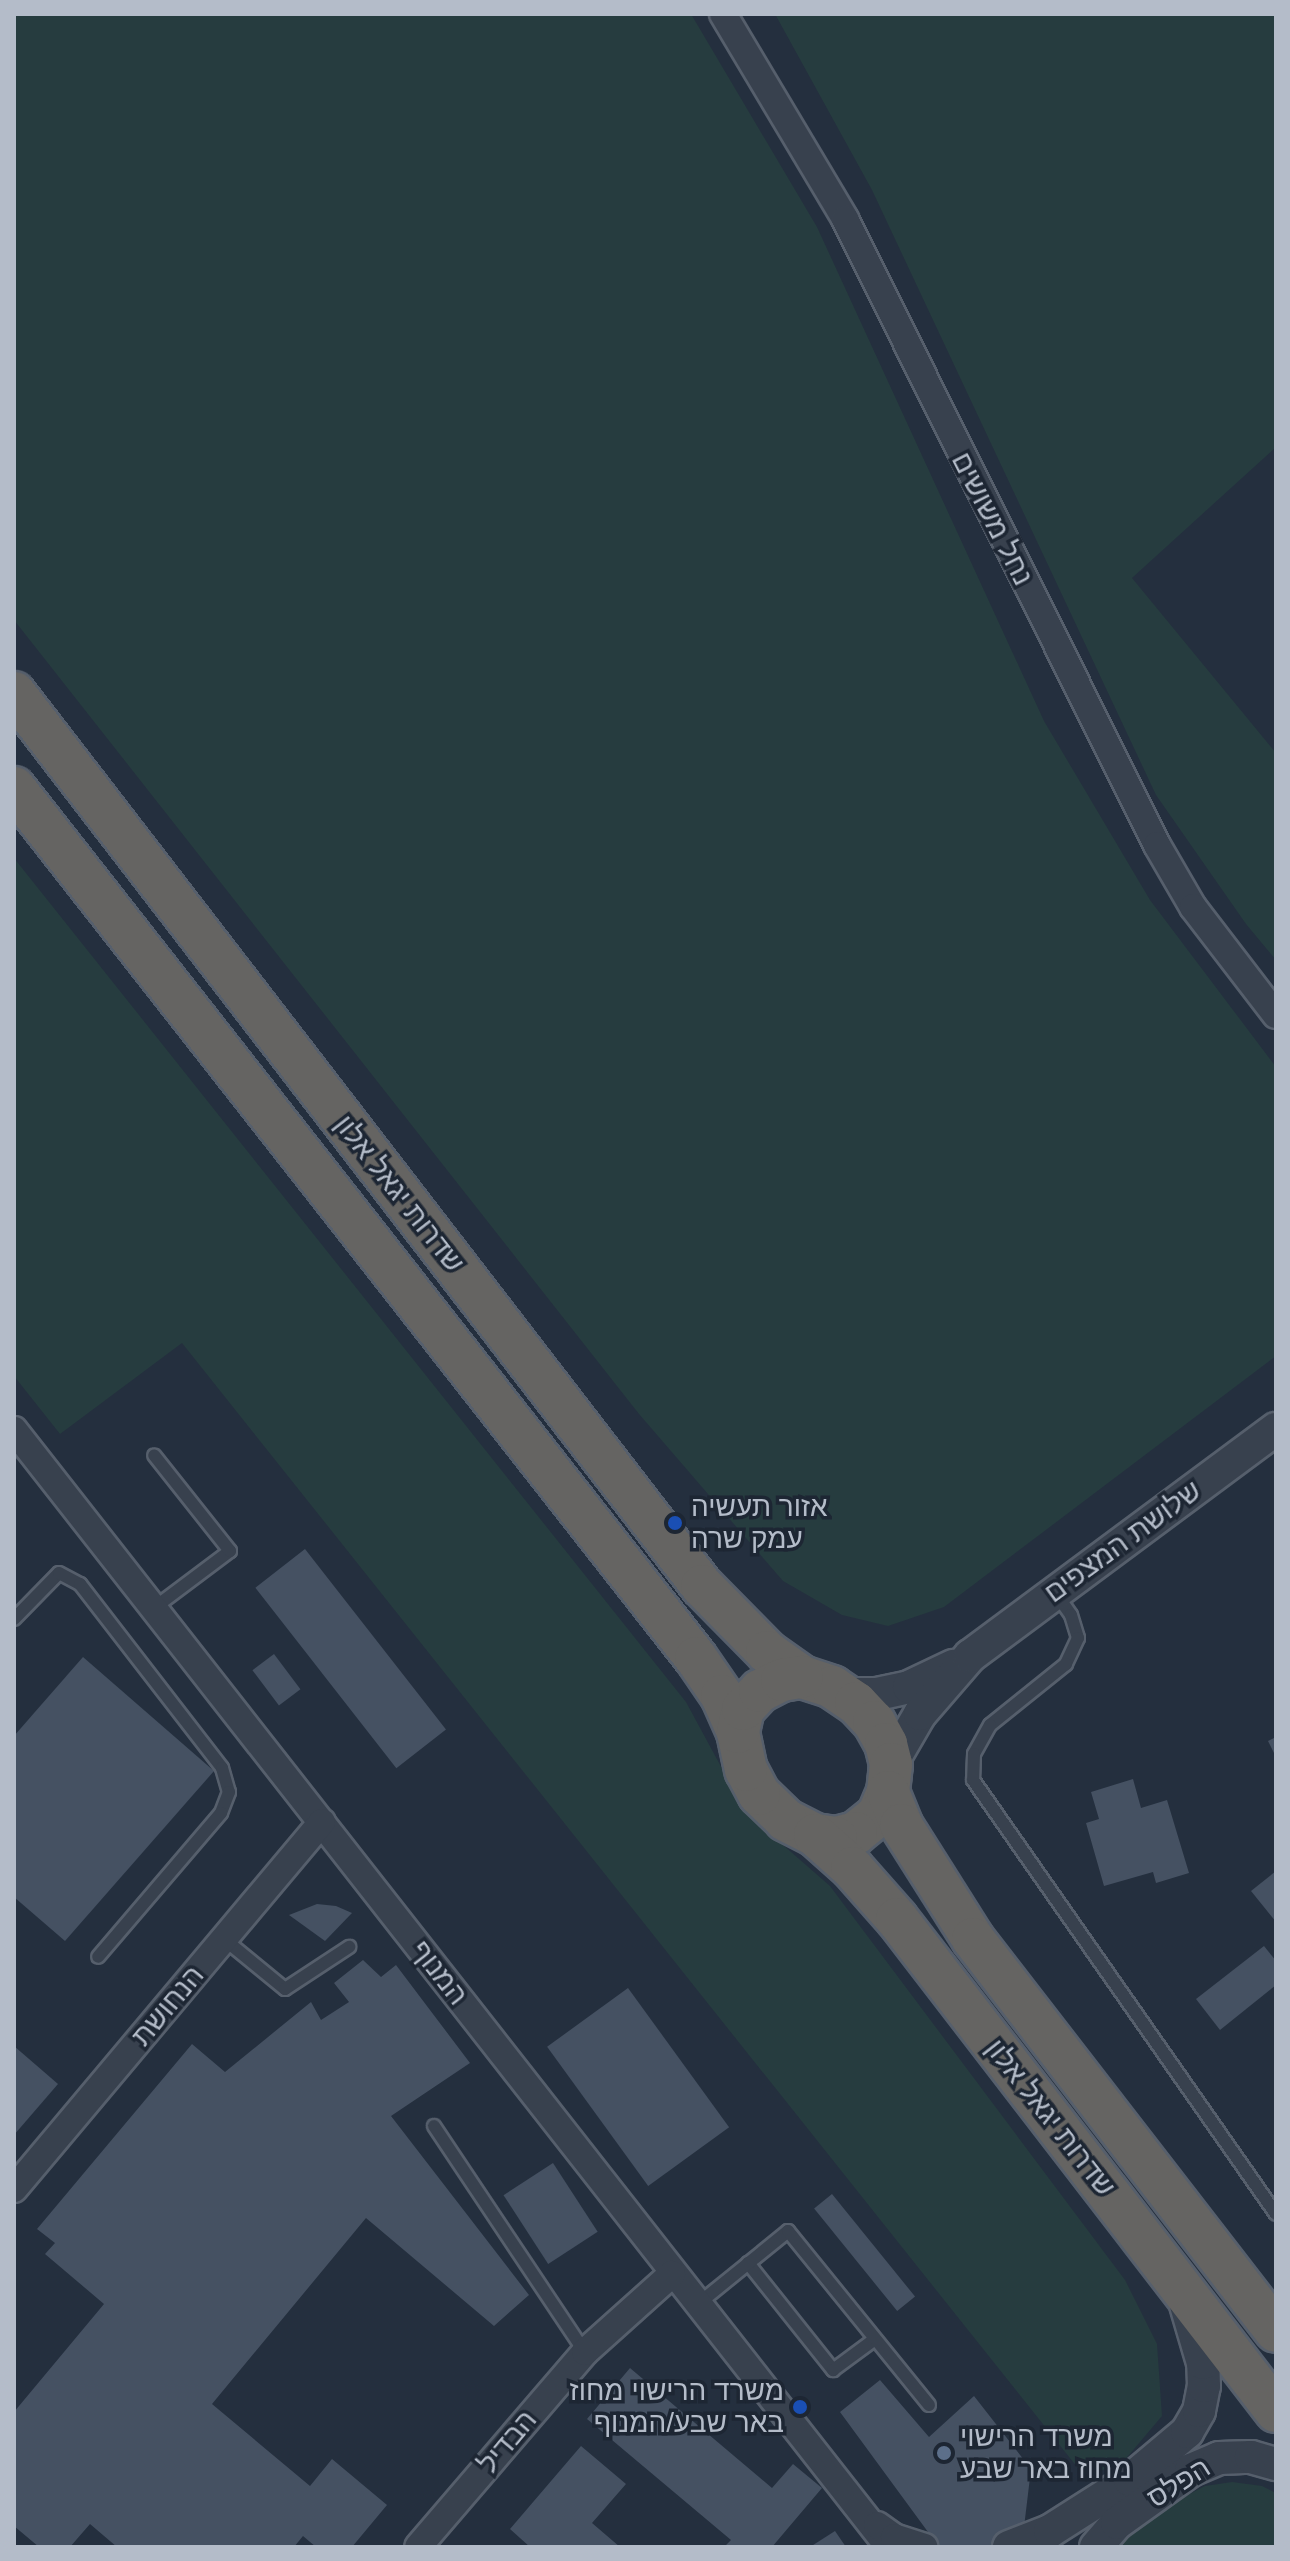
<!DOCTYPE html>
<html>
<head>
<meta charset="utf-8">
<style>
	body { margin:0 }
	#map { position:relative; width:1290px; height:2561px; overflow:hidden; background:#242f3e; font-family:Helvetica,Heebo,sans-serif }
	div>[style] { position:absolute }
	.green>* { inset:0; background:#263c3f }
	.building>* { inset:0; background:#455162; transform-origin:0 0 }
	.roads { filter:drop-shadow(2px 0 #565f6c) drop-shadow(-2px 0 #565f6c) drop-shadow(0 2px #565f6c) drop-shadow(0 -2px #565f6c) }
	.service>* { height:12px; margin:-6px; padding:0 6px; transform-origin:6px; border-radius:6px; background:#38414e }
	.minor>* { height:26px; margin:-13px; padding:0 13px; transform-origin:13px; border-radius:13px; background:#38414e }
	.tertiary>* { height:32px; margin:-16px; padding:0 16px; transform-origin:16px; border-radius:16px; background:#38414e }
	.trunk>* { height:42px; margin:-21px; padding:0 21px; transform-origin:21px; border-radius:21px; background:#656462 }
	.dots>* { width:22px; height:22px; translate:-50% -50%; box-sizing:border-box; border:4px solid #1d2633; border-radius:50% }
	span { translate:-50% -50%; white-space:nowrap; text-align:center; line-height:1.15; -webkit-text-stroke:7px #1d2633; paint-order:stroke }
	.street-label { font-size:28px; color:#b4bcc9 }
	.poi-label { font-size:28px; color:#b4bcc9 }
	.left { translate:0 -50%; text-align:left }
	.right { translate:-100% -50%; text-align:right }
	.frame { position:absolute; inset:0; border:16px solid #b4bcc9; pointer-events:none }
</style>
</head>
<body>
<div id="map">
	<div class="green">
		<div style="clip-path:polygon(14px 14px,691px 14px,817px 227px,1044px 721px,1150px 900px,1276px 1067px,1276px 1356px,944px 1607px,888px 1626px,842px 1615px,783px 1581px,639px 1414px,14px 620px)"></div>
		<div style="clip-path:polygon(775px 14px,1276px 14px,1276px 447px,1132px 578px,1276px 753px,1276px 960px,1246px 924px,1156px 795px,872px 190px)"></div>
		<div style="clip-path:polygon(14px 858px,686px 1702px,738px 1798px,767px 1831px,830px 1886px,1125px 2280px,1157px 2344px,1162px 2416px,1123px 2462px,1085px 2477px,182px 1343px,60px 1434px,14px 1376px)"></div>
		<div style="clip-path:polygon(1232px 2482px,1262px 2486px,1276px 2493px,1276px 2547px,1120px 2547px,1131px 2533px,1174px 2502px,1205px 2486px)"></div>
	</div>
	<div class="building">
		<div style="left:305px;top:1549px;width:229px;height:63px;rotate:52deg"></div>
		<div style="left:274px;top:1654px;width:44px;height:27px;rotate:53deg"></div>
		<div style="clip-path:polygon(83px 1657px,214px 1771px,65px 1941px,14px 1897px,14px 1736px)"></div>
		<div style="clip-path:polygon(1276px 1737px,1276px 1757px,1268px 1741px)"></div>
		<div style="clip-path:polygon(1133px 1779px,1141px 1808px,1167px 1800px,1189px 1873px,1156px 1883px,1153px 1872px,1104px 1886px,1086px 1823px,1099px 1819px,1091px 1792px)"></div>
		<div style="clip-path:polygon(1276px 1871px,1276px 1922px,1251px 1891px)"></div>
		<div style="clip-path:polygon(317px 1904px,336px 1906px,352px 1913px,325px 1941px,289px 1915px)"></div>
		<div style="clip-path:polygon(1264px 1946px,1276px 1961px,1276px 1985px,1220px 2030px,1196px 1999px)"></div>
		<div style="clip-path:polygon(363px 1960px,381px 1977px,396px 1965px,470px 2063px,391px 2116px,529px 2295px,494px 2326px,366px 2218px,212px 2404px,310px 2486px,332px 2459px,387px 2505px,352px 2547px,316px 2547px,303px 2536px,294px 2547px,117px 2547px,90px 2524px,70px 2547px,39px 2547px,14px 2526px,14px 2412px,104px 2304px,45px 2254px,55px 2243px,37px 2229px,192px 2044px,225px 2072px,311px 2002px,321px 2020px,349px 2002px,334px 1983px)"></div>
		<div style="left:628px;top:1988px;width:172px;height:100px;rotate:54deg"></div>
		<div style="clip-path:polygon(14px 2046px,58px 2084px,14px 2135px)"></div>
		<div style="left:553px;top:2163px;width:82px;height:59px;rotate:57deg"></div>
		<div style="left:832px;top:2194px;width:132px;height:23px;rotate:51deg"></div>
		<div style="clip-path:polygon(630px 2368px,772px 2488px,793px 2464px,822px 2488px,772px 2547px,724px 2547px,731px 2540px,587px 2419px)"></div>
		<div style="clip-path:polygon(880px 2380px,929px 2437px,974px 2396px,1031px 2469px,1022px 2544px,939px 2547px,840px 2412px)"></div>
		<div style="clip-path:polygon(581px 2446px,626px 2484px,592px 2523px,620px 2547px,530px 2547px,510px 2529px)"></div>
		<div style="clip-path:polygon(835px 2531px,846px 2547px,810px 2547px)"></div>
	</div>
	<div class="roads">
		<div class="service">
			<div style="left:1057px;top:1595px;width:24px;rotate:55deg"></div>
			<div style="left:1071px;top:1615px;width:24px;rotate:73deg"></div>
			<div style="left:1078px;top:1638px;width:29px;rotate:115deg"></div>
			<div style="left:1066px;top:1664px;width:97px;rotate:141.2deg"></div>
			<div style="left:990px;top:1725px;width:33px;rotate:119deg"></div>
			<div style="left:974px;top:1754px;width:26px;rotate:92deg"></div>
			<div style="left:973px;top:1780px;width:529px;rotate:55.08deg"></div>
			<div style="left:154px;top:1608px;width:95px;rotate:-36.9deg"></div>
			<div style="left:230px;top:1551px;width:122px;rotate:-128.4deg"></div>
			<div style="left:14px;top:1619px;width:64px;rotate:-45.6deg"></div>
			<div style="left:59px;top:1573px;width:24px;rotate:28deg"></div>
			<div style="left:80px;top:1584px;width:232px;rotate:52.3deg"></div>
			<div style="left:222px;top:1768px;width:25px;rotate:74deg"></div>
			<div style="left:229px;top:1792px;width:22px;rotate:111deg"></div>
			<div style="left:221px;top:1813px;width:189px;rotate:130.5deg"></div>
			<div style="left:224px;top:1939px;width:79px;rotate:39.3deg"></div>
			<div style="left:285px;top:1989px;width:77px;rotate:-33.3deg"></div>
			<div style="left:434px;top:2126px;width:272px;rotate:56.3deg"></div>
			<div style="left:748px;top:2263px;width:137px;rotate:51.5deg"></div>
			<div style="left:833px;top:2370px;width:52px;rotate:-36.4deg"></div>
			<div style="left:698px;top:2304px;width:116px;rotate:-39deg"></div>
			<div style="left:788px;top:2231px;width:224px;rotate:51deg"></div>
		</div>
		<div class="minor">
			<div style="left:723px;top:14px;width:239px;rotate:59.2deg"></div>
			<div style="left:845px;top:219px;width:699px;rotate:63.51deg"></div>
			<div style="left:1157px;top:845px;width:72px;rotate:59.9deg"></div>
			<div style="left:1193px;top:907px;width:136px;rotate:52.5deg"></div>
			<div style="left:14px;top:1430px;width:1419px;rotate:51.93deg"></div>
			<div style="left:14px;top:2189px;width:479px;rotate:-50deg"></div>
			<div style="left:877px;top:2525px;width:21px;rotate:35deg"></div>
			<div style="left:894px;top:2537px;width:32px;rotate:18deg"></div>
			<div style="left:418px;top:2547px;width:257px;rotate:-49.4deg"></div>
			<div style="left:585px;top:2352px;width:117px;rotate:-41.9deg"></div>
		</div>
		<div class="tertiary">
			<div style="left:843px;top:1694px;width:34px"></div>
			<div style="left:877px;top:1694px;width:33px;rotate:-12deg"></div>
			<div style="left:909px;top:1687px;width:49px;rotate:-25.5deg"></div>
			<div style="left:891px;top:1764px;width:58px;rotate:-59.9deg"></div>
			<div style="left:920px;top:1714px;width:77px;rotate:-49.2deg"></div>
			<div style="left:970px;top:1656px;width:381px;rotate:-36.6deg"></div>
			<div style="left:1009px;top:2547px;width:44px;rotate:-21.3deg"></div>
			<div style="left:1050px;top:2531px;width:95px;rotate:-32.5deg"></div>
			<div style="left:1130px;top:2480px;width:75px;rotate:-40.1deg"></div>
			<div style="left:1187px;top:2432px;width:24px;rotate:-60deg"></div>
			<div style="left:1199px;top:2411px;width:25px;rotate:-79deg"></div>
			<div style="left:1204px;top:2386px;width:23px;rotate:-92deg"></div>
			<div style="left:1203px;top:2363px;width:60px;rotate:-106.3deg"></div>
			<div style="left:1096px;top:2547px;width:32px;rotate:-49deg"></div>
			<div style="left:1117px;top:2523px;width:91px;rotate:-35.6deg"></div>
			<div style="left:1191px;top:2470px;width:30px;rotate:-23deg"></div>
			<div style="left:1219px;top:2458px;width:32px;rotate:-2deg"></div>
			<div style="left:1251px;top:2457px;width:26px;rotate:16deg"></div>
		</div>
		<div class="trunk">
			<div style="left:14px;top:693px;width:1127px;rotate:52.39deg"></div>
			<div style="left:702px;top:1586px;width:93px;rotate:45.4deg"></div>
			<div style="left:767px;top:1652px;width:43px;rotate:35.5deg"></div>
			<div style="left:14px;top:788px;width:1105px;rotate:51.91deg"></div>
			<div style="left:696px;top:1658px;width:46px;rotate:55.6deg"></div>
			<div style="left:722px;top:1696px;width:39px;rotate:66deg"></div>
			<div style="left:802px;top:1677px;width:32px;rotate:18deg"></div>
			<div style="left:832px;top:1687px;width:29px;rotate:34deg"></div>
			<div style="left:856px;top:1703px;width:26px;rotate:47deg"></div>
			<div style="left:874px;top:1722px;width:25px;rotate:61deg"></div>
			<div style="left:886px;top:1744px;width:21px;rotate:76deg"></div>
			<div style="left:891px;top:1764px;width:28px;rotate:96deg"></div>
			<div style="left:888px;top:1792px;width:25px;rotate:113deg"></div>
			<div style="left:878px;top:1815px;width:28px;rotate:141deg"></div>
			<div style="left:856px;top:1833px;width:21px;rotate:166deg"></div>
			<div style="left:836px;top:1838px;width:21px;rotate:-172deg"></div>
			<div style="left:815px;top:1835px;width:33px;rotate:-153deg"></div>
			<div style="left:786px;top:1820px;width:37px;rotate:-136deg"></div>
			<div style="left:759px;top:1794px;width:27px;rotate:-118deg"></div>
			<div style="left:746px;top:1770px;width:39px;rotate:-102deg"></div>
			<div style="left:738px;top:1732px;width:24px;rotate:-78deg"></div>
			<div style="left:743px;top:1709px;width:25px;rotate:-47deg"></div>
			<div style="left:760px;top:1691px;width:25px;rotate:-27deg"></div>
			<div style="left:782px;top:1680px;width:20px;rotate:-9deg"></div>
			<div style="left:888px;top:1792px;width:35px;rotate:68deg"></div>
			<div style="left:901px;top:1825px;width:135px;rotate:57.7deg"></div>
			<div style="left:973px;top:1939px;width:495px;rotate:52.3deg"></div>
			<div style="left:815px;top:1835px;width:50px;rotate:41.7deg"></div>
			<div style="left:852px;top:1868px;width:68px;rotate:48.6deg"></div>
			<div style="left:897px;top:1919px;width:621px;rotate:52.39deg"></div>
		</div>
	</div>
	<div class="dots">
		<div style="left:675px;top:1523px;background:#1a4fb4"></div>
		<div style="left:800px;top:2407px;background:#1a4fb4"></div>
		<div style="left:944px;top:2453px;background:#5c6f8a"></div>
	</div>
	<div class="street-label">
		<span style="left:992px;top:519px;rotate:63deg">נחל משושים</span>
		<span style="left:399px;top:1194px;rotate:52deg">שדרות יגאל אלון</span>
		<span style="left:1123px;top:1542px;rotate:-36deg">שלושת המצפים</span>
		<span style="left:439px;top:1973px;rotate:52deg">המנוף</span>
		<span style="left:168px;top:2006px;rotate:-50deg">הנחושת</span>
		<span style="left:1050px;top:2118px;rotate:52deg">שדרות יגאל אלון</span>
		<span style="left:508px;top:2442px;rotate:-50deg">הבדיל</span>
		<span style="left:1179px;top:2483px;rotate:-32deg">הפלס</span>
	</div>
	<div class="poi-label">
		<span class="left" style="left:691px;top:1523px">אזור תעשיה<br>עמק שרה</span>
		<span class="right" style="left:784px;top:2407px">משרד הרישוי מחוז<br>באר שבע/המנוף</span>
		<span class="left" style="left:960px;top:2453px">משרד הרישוי<br>מחוז באר שבע</span>
	</div>
	<div class="frame"></div>
</div>
</body>
</html>
